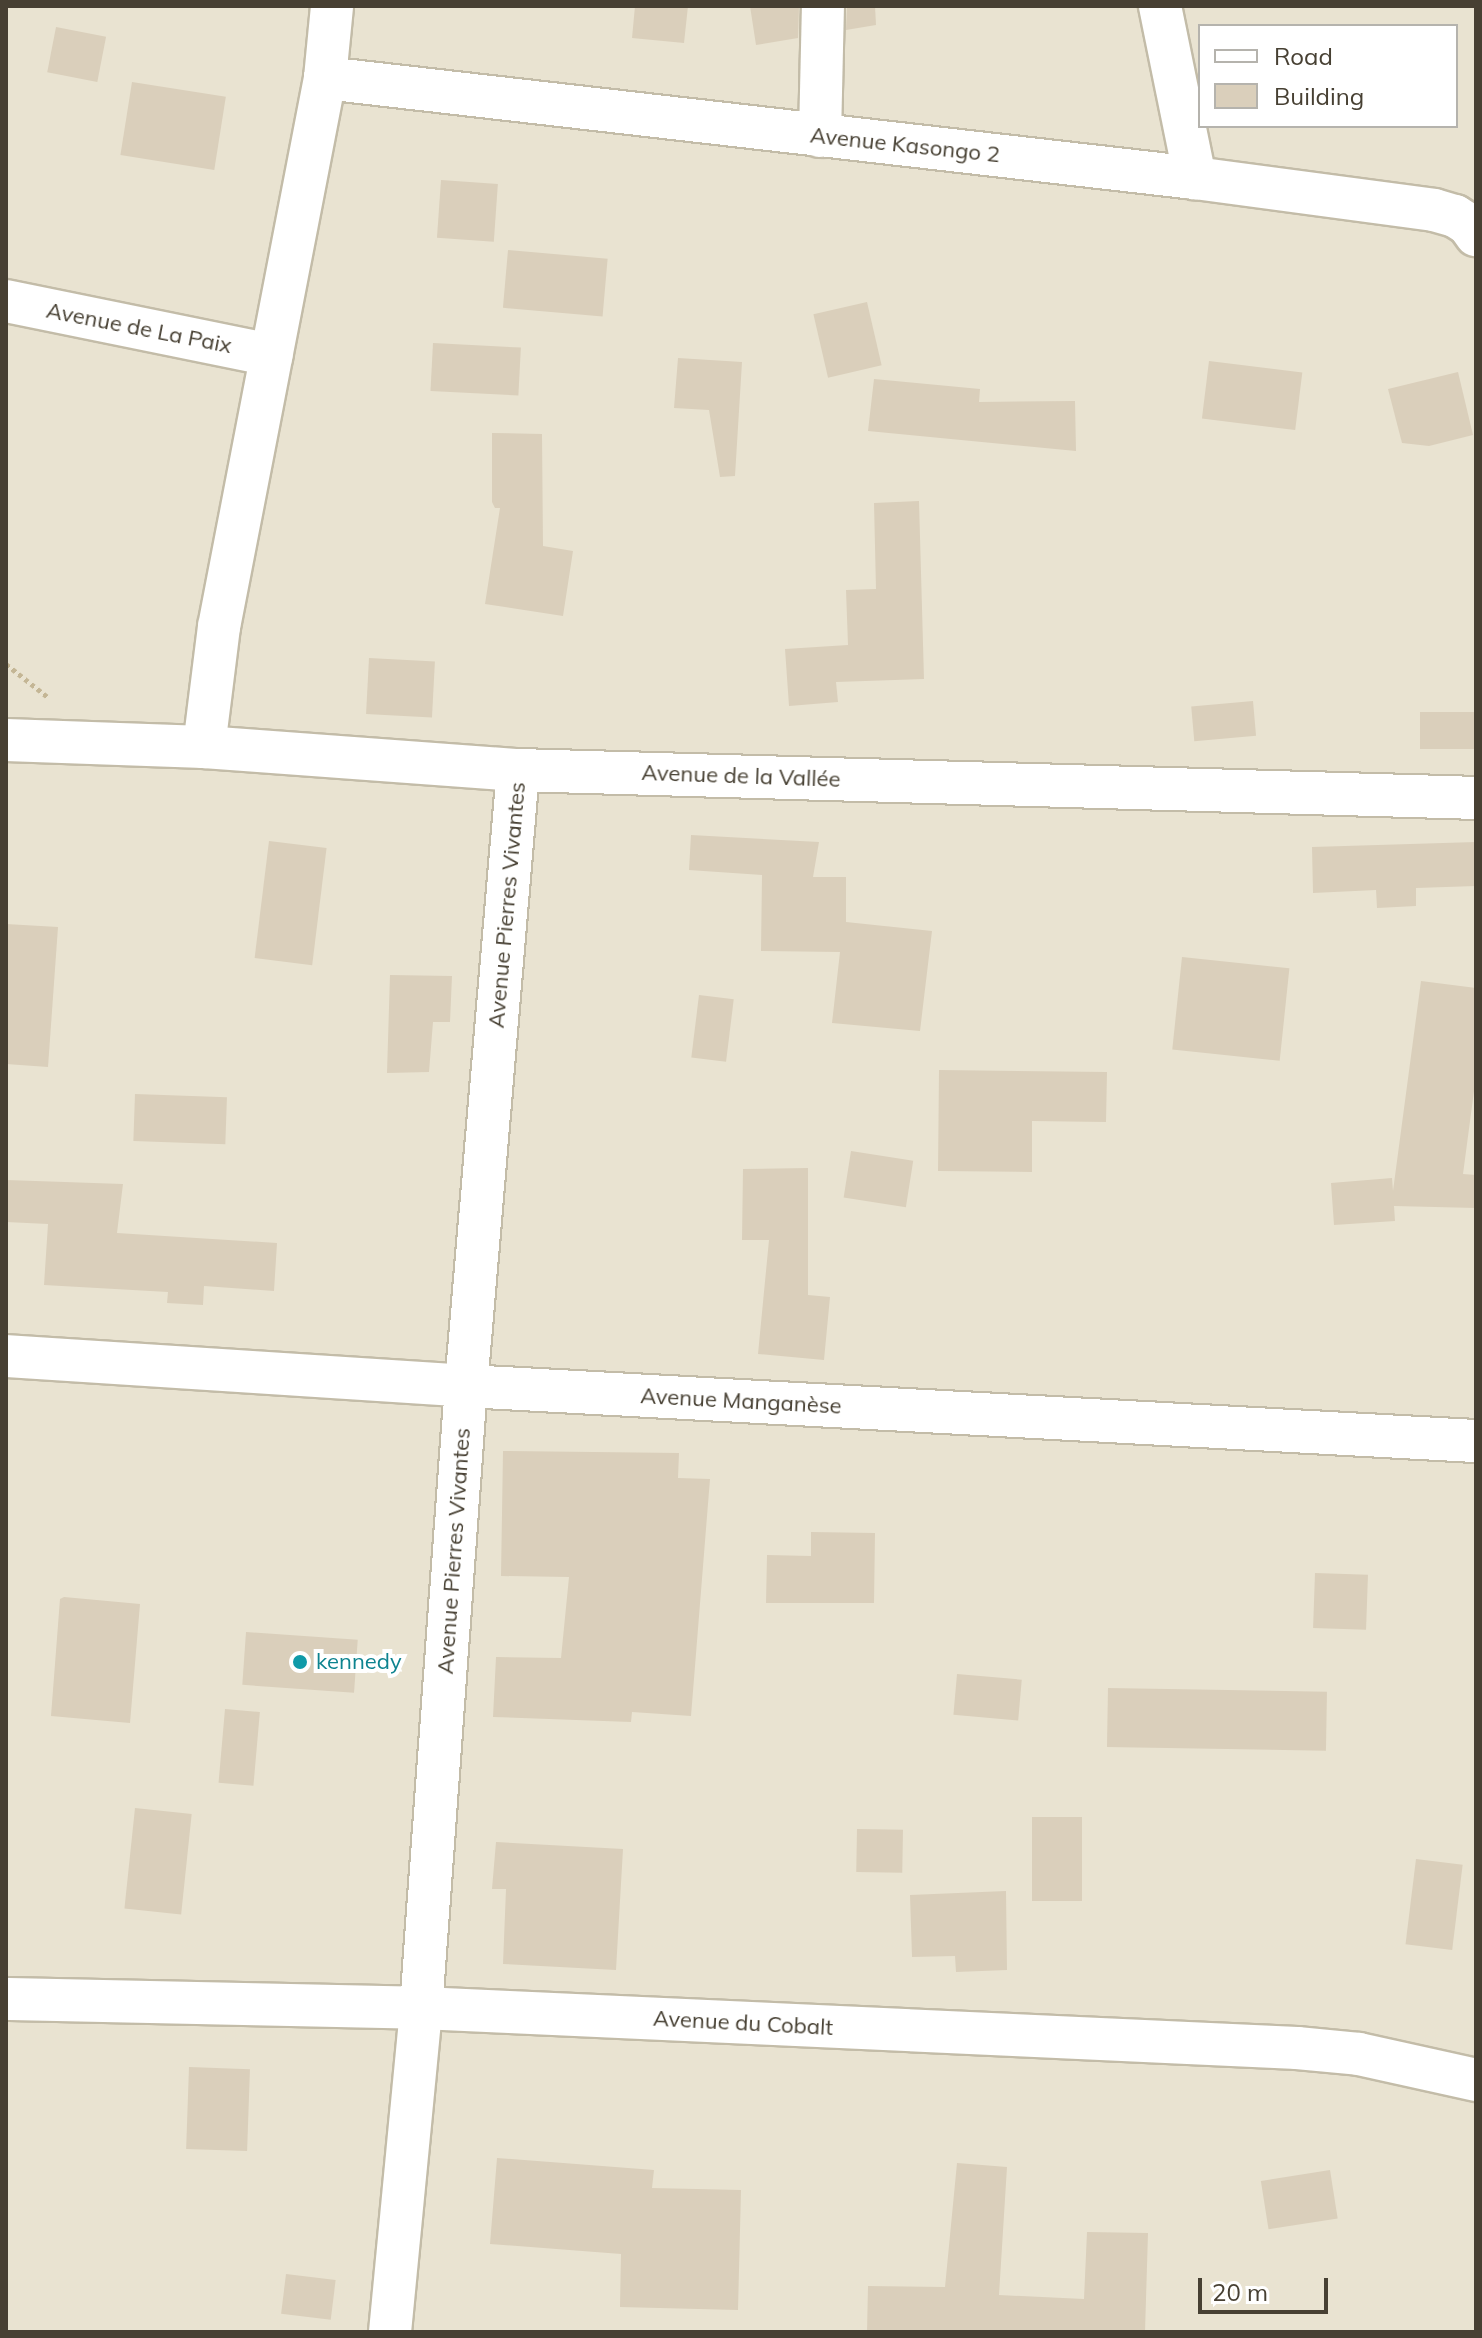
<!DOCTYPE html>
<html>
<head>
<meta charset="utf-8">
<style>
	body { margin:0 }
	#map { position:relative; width:1482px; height:2338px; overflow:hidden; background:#f4f0e4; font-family:Mulish,sans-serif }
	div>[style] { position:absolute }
	.residential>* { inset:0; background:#e9e3d1 }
	.building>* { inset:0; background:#dacfbb; transform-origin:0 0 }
	.path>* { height:5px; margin-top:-2.5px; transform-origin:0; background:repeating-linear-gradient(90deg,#c4b695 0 4px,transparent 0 8px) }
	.roads { filter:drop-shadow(2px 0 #c3bca8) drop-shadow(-2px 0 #c3bca8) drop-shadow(0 2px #c3bca8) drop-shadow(0 -2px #c3bca8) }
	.minor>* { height:42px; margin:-21px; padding:0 21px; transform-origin:21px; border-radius:21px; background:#fff }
	.dots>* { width:22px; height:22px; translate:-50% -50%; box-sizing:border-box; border:4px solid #fff; border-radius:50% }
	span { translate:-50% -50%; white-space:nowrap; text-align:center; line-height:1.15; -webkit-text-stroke:8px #fff; paint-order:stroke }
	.street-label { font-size:22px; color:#474033 }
	.culture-label { font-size:22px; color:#0d838f }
	.left { translate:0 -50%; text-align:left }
	.frame { position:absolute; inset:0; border:8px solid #474033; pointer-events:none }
	.legend { position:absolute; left:1198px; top:24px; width:260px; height:104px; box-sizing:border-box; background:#fff; border:2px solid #b5b3ad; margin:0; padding:10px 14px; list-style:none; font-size:24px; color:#474033 }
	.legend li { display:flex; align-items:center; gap:16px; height:40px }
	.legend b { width:40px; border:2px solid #b5b3ad }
	.scale { position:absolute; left:1198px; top:2278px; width:130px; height:36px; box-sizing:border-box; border:4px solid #474033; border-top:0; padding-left:10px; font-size:24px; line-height:28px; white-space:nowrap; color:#474033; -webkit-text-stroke:6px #fff; paint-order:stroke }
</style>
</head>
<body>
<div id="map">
	<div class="residential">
		<div style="clip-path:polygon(evenodd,6px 6px,1476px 6px,1476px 2332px,6px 2332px,6px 6px,1200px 26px,1456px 26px,1456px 126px,1200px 126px,1200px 26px)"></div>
	</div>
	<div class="building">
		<div style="clip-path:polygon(635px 6px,688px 6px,684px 43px,632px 38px)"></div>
		<div style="clip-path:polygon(750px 6px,799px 6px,798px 38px,756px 45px)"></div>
		<div style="clip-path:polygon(847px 6px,875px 6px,876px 25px,846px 30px)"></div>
		<div style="left:56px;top:27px;width:51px;height:46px;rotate:11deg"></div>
		<div style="left:132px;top:82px;width:95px;height:74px;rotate:9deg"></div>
		<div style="left:441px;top:180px;width:57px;height:58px;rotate:4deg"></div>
		<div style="left:508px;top:250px;width:100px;height:58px;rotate:5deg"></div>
		<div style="left:867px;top:302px;width:65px;height:55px;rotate:77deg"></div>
		<div style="left:433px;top:343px;width:88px;height:48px;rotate:3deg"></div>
		<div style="clip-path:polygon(678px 358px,742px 362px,735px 476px,720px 477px,709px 410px,674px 408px)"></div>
		<div style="left:1209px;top:361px;width:94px;height:58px;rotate:7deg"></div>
		<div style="clip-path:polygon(1458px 372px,1473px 435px,1429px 446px,1402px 443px,1388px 389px)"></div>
		<div style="clip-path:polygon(874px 379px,980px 389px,979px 402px,1075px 401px,1076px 451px,868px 431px)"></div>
		<div style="clip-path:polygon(492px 433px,542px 434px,543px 546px,573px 551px,563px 616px,485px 604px,500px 508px,495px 508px,492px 502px)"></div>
		<div style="clip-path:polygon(919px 501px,924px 679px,836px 682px,838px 702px,789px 706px,785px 649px,848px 645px,846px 590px,876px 589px,874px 503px)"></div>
		<div style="left:369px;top:658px;width:66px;height:56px;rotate:3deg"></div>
		<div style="left:1253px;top:701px;width:35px;height:62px;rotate:85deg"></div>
		<div style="left:1476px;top:712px;width:37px;height:56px;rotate:90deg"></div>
		<div style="clip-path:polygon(691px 835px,819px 842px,813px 877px,846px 877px,846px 922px,932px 931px,920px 1031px,832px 1023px,840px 952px,761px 951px,762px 875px,689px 870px)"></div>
		<div style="left:269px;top:841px;width:58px;height:118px;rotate:7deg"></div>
		<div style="clip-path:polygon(1476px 842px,1476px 886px,1416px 888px,1416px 906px,1377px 908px,1376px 890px,1313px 893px,1312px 847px)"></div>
		<div style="clip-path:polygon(6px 924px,58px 927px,48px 1067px,6px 1064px)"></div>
		<div style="left:1182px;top:957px;width:108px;height:93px;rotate:6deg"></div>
		<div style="clip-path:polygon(390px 975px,452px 976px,450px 1022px,433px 1022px,429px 1072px,387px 1073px)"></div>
		<div style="clip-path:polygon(1421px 981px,1476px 988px,1476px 1076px,1463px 1174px,1476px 1175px,1476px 1208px,1394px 1206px,1395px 1221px,1334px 1225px,1331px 1183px,1392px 1178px,1393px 1191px)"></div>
		<div style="left:699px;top:995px;width:35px;height:63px;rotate:7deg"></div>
		<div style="clip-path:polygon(939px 1070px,1107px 1072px,1106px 1122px,1032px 1121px,1032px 1172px,938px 1171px)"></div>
		<div style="left:135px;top:1094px;width:92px;height:47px;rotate:2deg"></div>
		<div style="left:851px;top:1151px;width:63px;height:47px;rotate:9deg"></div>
		<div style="clip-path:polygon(808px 1168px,808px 1295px,830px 1297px,824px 1360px,758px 1354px,769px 1240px,742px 1240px,743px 1169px)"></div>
		<div style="clip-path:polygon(6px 1180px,123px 1184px,117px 1233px,277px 1243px,274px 1291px,204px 1286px,203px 1305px,167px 1303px,168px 1292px,44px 1285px,48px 1224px,6px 1222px)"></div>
		<div style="clip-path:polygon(503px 1451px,679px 1453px,678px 1478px,710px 1479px,691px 1716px,632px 1712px,631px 1722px,493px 1717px,496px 1657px,561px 1658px,569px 1577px,501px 1576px)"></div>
		<div style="clip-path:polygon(811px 1532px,875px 1533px,874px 1603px,766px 1603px,767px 1555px,811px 1556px)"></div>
		<div style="left:1315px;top:1573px;width:53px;height:55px;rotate:2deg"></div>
		<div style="clip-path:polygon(64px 1597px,140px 1604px,130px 1723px,51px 1716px,60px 1599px)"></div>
		<div style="left:246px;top:1632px;width:112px;height:53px;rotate:4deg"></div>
		<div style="left:957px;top:1674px;width:65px;height:41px;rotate:5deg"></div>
		<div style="left:1108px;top:1688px;width:219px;height:59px;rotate:1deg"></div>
		<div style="left:225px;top:1709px;width:35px;height:74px;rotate:5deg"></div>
		<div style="left:135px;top:1808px;width:57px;height:101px;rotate:6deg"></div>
		<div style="left:1032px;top:1817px;width:50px;height:84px"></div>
		<div style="left:857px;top:1829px;width:46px;height:43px;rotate:1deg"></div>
		<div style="clip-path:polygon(496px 1842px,623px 1849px,616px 1970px,503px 1964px,506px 1889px,492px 1889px)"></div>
		<div style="left:1416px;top:1859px;width:47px;height:86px;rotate:7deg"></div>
		<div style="clip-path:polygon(1006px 1891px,1007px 1970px,956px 1972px,955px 1956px,912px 1957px,910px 1895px)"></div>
		<div style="left:189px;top:2067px;width:61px;height:82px;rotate:2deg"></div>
		<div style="clip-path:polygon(497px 2158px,654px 2170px,652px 2188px,741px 2190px,738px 2310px,620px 2307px,621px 2254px,490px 2244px)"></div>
		<div style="clip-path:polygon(957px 2163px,1007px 2167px,999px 2295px,1084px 2299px,1087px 2232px,1148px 2233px,1145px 2332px,867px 2332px,868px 2286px,945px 2287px)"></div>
		<div style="left:1330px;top:2170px;width:49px;height:70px;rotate:81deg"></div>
		<div style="left:286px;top:2274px;width:50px;height:40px;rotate:7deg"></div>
	</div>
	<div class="path">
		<div style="left:6px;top:664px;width:55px;rotate:38.3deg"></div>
	</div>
	<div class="roads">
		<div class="minor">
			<div style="left:1160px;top:6px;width:176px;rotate:78.5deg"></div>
			<div style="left:325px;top:78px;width:876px;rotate:6.56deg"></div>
			<div style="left:1195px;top:178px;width:241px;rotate:7.6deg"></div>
			<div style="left:1434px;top:210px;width:22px;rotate:16deg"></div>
			<div style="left:1455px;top:216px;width:15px;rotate:32deg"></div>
			<div style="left:1468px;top:224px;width:14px;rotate:54deg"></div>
			<div style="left:820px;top:136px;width:130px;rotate:-88.7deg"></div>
			<div style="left:6px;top:301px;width:271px;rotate:11.5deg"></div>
			<div style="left:6px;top:740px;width:198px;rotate:2deg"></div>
			<div style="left:204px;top:747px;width:315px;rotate:4.2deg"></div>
			<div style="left:518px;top:770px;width:958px;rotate:1.67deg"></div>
			<div style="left:204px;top:747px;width:121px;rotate:-82.9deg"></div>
			<div style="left:219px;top:627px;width:559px;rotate:-79.07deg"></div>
			<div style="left:325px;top:78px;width:72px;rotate:-84.4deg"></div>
			<div style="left:6px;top:1356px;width:461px;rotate:3.7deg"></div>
			<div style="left:466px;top:1386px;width:1011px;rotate:3.12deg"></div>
			<div style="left:6px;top:1999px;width:415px;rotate:1.2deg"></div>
			<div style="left:421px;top:2008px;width:877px;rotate:2.61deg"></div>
			<div style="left:1297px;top:2048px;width:62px;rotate:5.5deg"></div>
			<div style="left:1359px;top:2054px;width:120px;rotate:12.5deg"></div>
			<div style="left:390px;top:2332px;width:325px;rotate:-84.5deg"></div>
			<div style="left:421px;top:2008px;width:624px;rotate:-85.86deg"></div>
			<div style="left:466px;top:1386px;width:618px;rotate:-85.17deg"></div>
		</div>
	</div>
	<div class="dots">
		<div style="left:300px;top:1662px;background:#0f9aa8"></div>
	</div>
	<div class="street-label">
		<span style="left:905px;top:145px;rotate:6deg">Avenue Kasongo 2</span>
		<span style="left:139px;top:328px;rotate:11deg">Avenue de La Paix</span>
		<span style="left:741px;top:776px;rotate:2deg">Avenue de la Vallée</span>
		<span style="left:507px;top:905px;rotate:-85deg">Avenue Pierres Vivantes</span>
		<span style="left:741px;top:1401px;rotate:3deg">Avenue Manganèse</span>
		<span style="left:454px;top:1551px;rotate:-86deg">Avenue Pierres Vivantes</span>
		<span style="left:743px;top:2023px;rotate:3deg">Avenue du Cobalt</span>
	</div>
	<div class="culture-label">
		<span class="left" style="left:316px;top:1662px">kennedy</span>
	</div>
	<div class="frame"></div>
	<ul class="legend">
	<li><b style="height:10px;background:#fff"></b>Road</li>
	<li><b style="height:22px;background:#dacfbb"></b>Building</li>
	</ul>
	<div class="scale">20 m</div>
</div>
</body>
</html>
